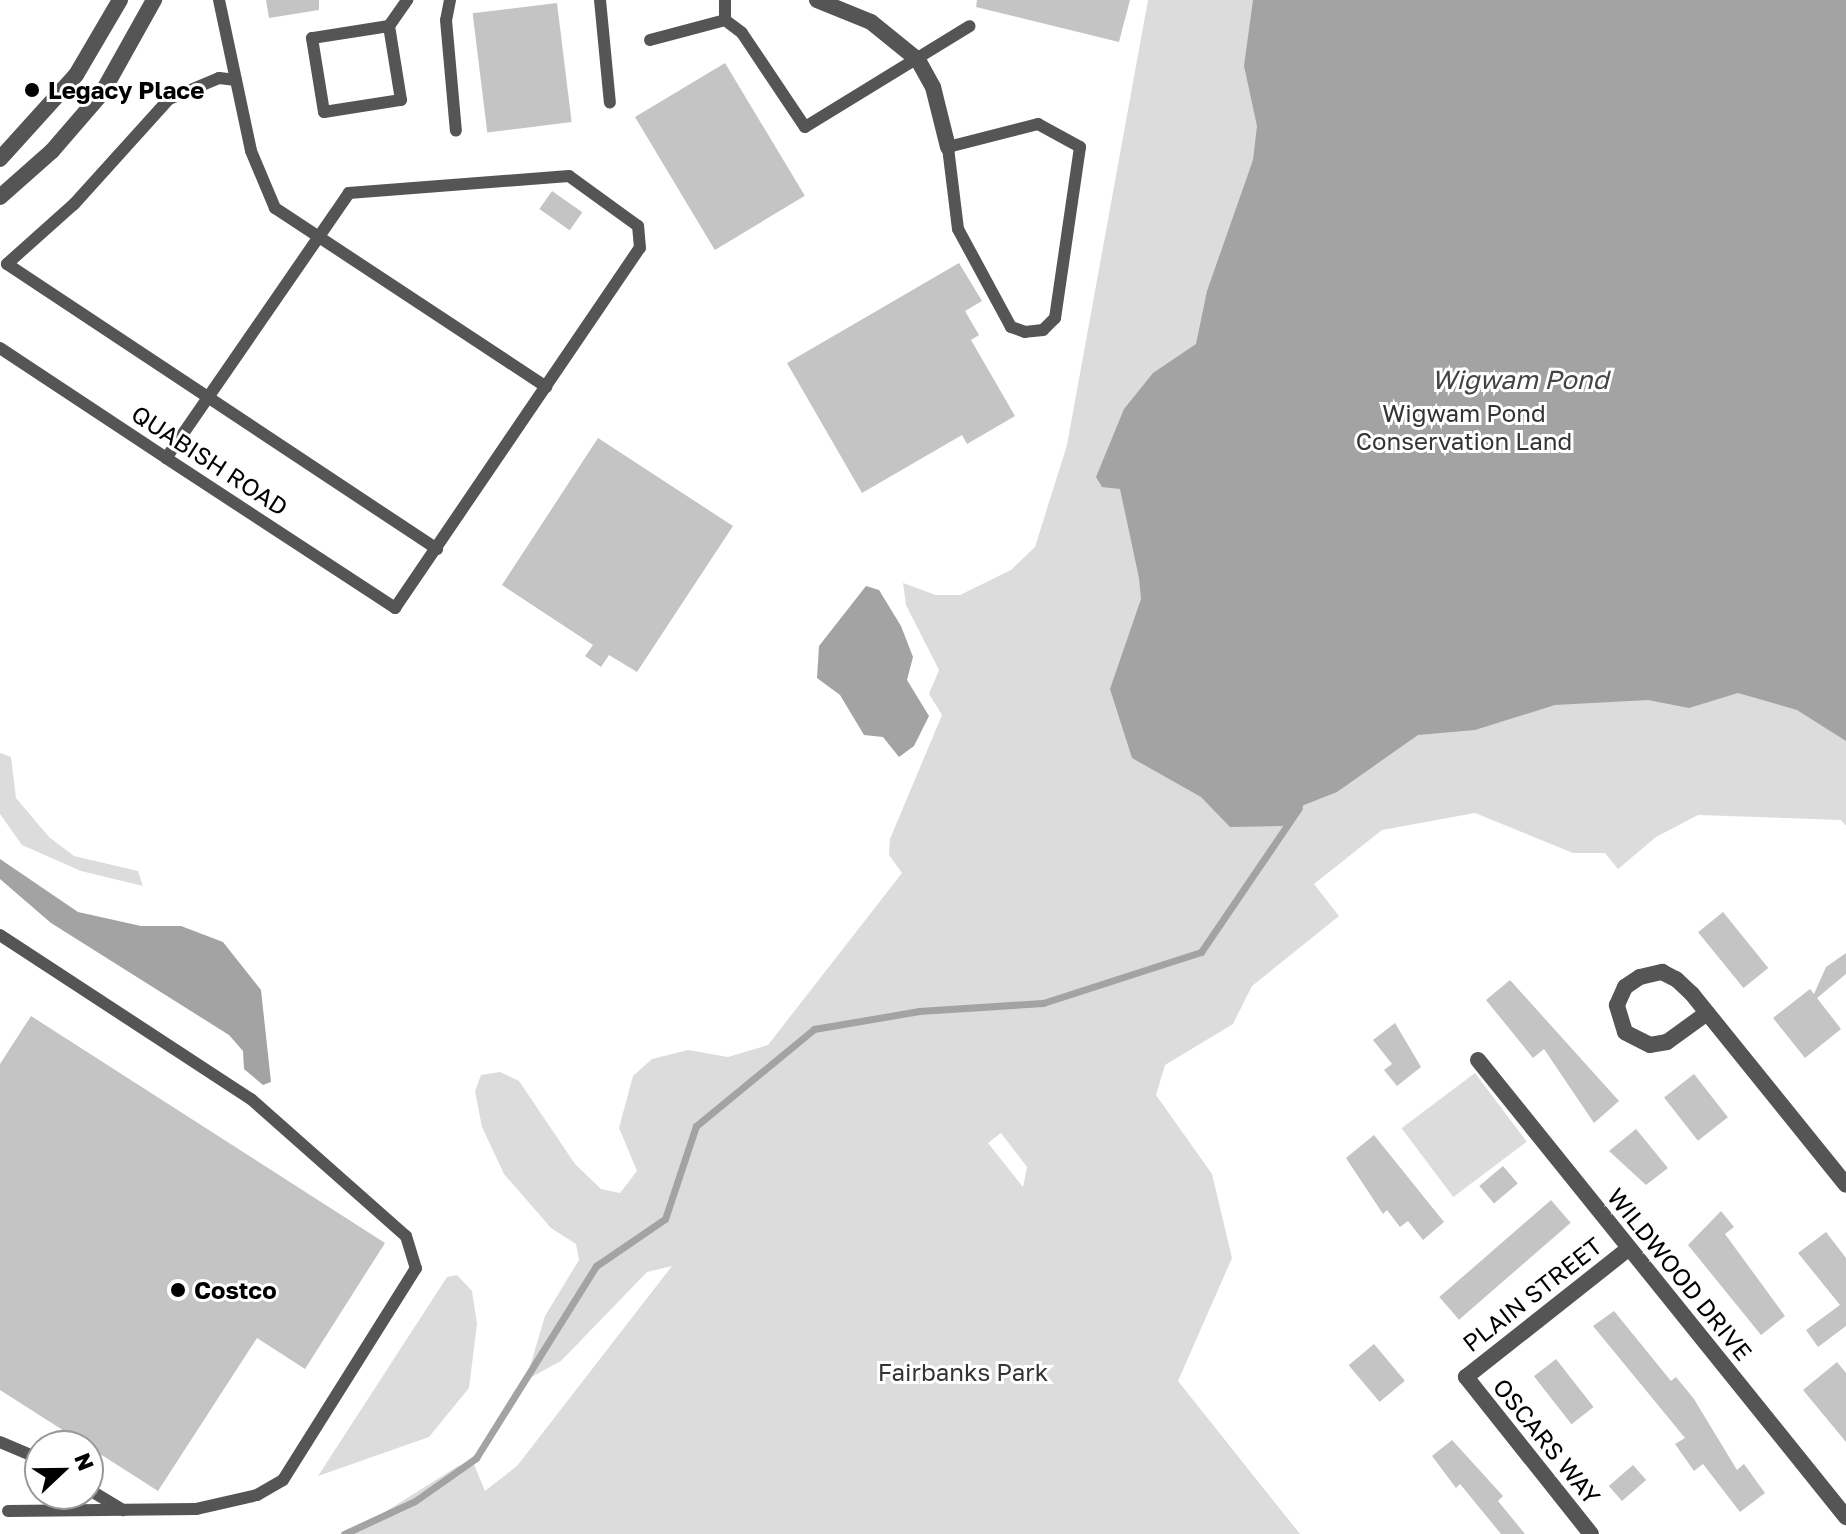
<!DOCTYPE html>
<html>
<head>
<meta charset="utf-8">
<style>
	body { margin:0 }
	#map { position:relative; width:1846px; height:1534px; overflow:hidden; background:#fff; font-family:"Golos Text",sans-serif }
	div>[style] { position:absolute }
	.green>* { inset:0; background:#dcdcdc; transform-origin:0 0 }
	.water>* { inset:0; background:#a3a3a3 }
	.stream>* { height:7px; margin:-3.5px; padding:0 3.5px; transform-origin:3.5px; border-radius:3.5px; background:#a3a3a3 }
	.building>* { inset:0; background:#c4c4c4; transform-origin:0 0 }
	.service>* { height:12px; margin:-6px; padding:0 6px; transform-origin:6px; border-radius:6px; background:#555 }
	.minor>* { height:16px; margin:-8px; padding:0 8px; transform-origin:8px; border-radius:8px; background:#555 }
	.dots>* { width:22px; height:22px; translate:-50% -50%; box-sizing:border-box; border:4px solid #fff; border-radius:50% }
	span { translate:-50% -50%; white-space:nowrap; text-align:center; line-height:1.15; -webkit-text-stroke:6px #fff; paint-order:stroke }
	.poi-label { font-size:24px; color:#000; font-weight:700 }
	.left { translate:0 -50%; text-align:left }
	.park-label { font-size:24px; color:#333 }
	.street-label { font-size:24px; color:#000 }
	.water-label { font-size:26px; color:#444; font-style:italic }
	.north { position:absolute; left:24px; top:1430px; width:80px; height:80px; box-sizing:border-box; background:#fff; border:2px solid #999; border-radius:50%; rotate:68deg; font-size:22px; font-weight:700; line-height:32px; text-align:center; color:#000 }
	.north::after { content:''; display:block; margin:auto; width:28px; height:36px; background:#000; clip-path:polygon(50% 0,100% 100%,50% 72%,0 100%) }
</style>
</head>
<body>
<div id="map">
	<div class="green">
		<div style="clip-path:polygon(evenodd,1148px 0,1846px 0,1846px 826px,1841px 820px,1698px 815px,1656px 837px,1618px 869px,1605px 853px,1573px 853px,1475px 813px,1382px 830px,1314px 884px,1339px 916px,1252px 986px,1233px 1024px,1165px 1065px,1156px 1095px,1212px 1174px,1232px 1258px,1178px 1381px,1300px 1534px,350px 1534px,458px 1466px,473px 1462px,485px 1491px,517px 1466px,672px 1266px,647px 1272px,561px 1361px,526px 1380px,545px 1316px,579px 1260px,576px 1244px,551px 1228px,504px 1174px,482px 1127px,475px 1091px,481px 1075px,500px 1072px,519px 1081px,575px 1164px,601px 1189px,620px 1193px,637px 1171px,619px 1128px,633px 1076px,652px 1059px,688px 1050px,728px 1057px,768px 1045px,902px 873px,889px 855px,890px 839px,942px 715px,929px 694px,939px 670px,906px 605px,903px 583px,936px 595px,960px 595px,1011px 570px,1035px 547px,1067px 445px,1148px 0,1001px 1133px,1027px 1167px,1023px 1187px,988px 1143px,1001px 1133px)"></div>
		<div style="clip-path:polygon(0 753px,11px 757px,16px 798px,49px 837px,74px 856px,138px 871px,143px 886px,81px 871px,22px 845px,0 814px)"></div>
		<div style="left:1475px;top:1073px;width:86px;height:92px;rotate:53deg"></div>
		<div style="clip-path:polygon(457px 1275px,472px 1291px,477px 1324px,469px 1388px,429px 1437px,318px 1476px,447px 1277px)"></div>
	</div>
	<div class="water">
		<div style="clip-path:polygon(1253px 0,1846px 0,1846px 741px,1797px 710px,1738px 693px,1689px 708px,1648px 700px,1555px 705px,1475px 730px,1418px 735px,1337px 792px,1304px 805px,1283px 826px,1230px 827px,1201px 797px,1132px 758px,1110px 689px,1141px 599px,1139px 578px,1120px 489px,1102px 487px,1096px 477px,1124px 409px,1153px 373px,1196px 344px,1207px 291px,1253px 160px,1257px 126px,1244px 66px)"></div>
		<div style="clip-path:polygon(866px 586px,879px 590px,901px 626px,913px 657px,907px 680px,929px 716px,914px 746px,899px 757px,883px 737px,864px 735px,840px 695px,817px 678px,819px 646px)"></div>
		<div style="clip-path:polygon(0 859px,78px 912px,141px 926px,181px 926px,223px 942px,261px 990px,271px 1082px,263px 1085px,244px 1069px,243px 1051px,229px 1035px,51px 923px,0 879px)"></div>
	</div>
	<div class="stream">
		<div style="left:344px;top:1534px;width:78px;rotate:-24.9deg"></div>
		<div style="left:415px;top:1501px;width:75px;rotate:-35.2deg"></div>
		<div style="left:476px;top:1458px;width:226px;rotate:-58deg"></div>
		<div style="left:596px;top:1266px;width:83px;rotate:-34.3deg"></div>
		<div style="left:665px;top:1219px;width:98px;rotate:-71.6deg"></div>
		<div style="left:696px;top:1126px;width:153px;rotate:-39.4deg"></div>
		<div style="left:814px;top:1029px;width:107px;rotate:-9.7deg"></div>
		<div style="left:919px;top:1011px;width:124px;rotate:-3.7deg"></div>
		<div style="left:1043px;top:1003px;width:166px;rotate:-17.9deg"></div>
		<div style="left:1201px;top:952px;width:174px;rotate:-55.8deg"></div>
	</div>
	<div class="building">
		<div style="clip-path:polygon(266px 0,319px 0,319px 10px,269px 18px)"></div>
		<div style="clip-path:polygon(977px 0,1130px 0,1119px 42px,976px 7px)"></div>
		<div style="left:557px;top:3px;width:120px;height:85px;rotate:83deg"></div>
		<div style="left:725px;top:63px;width:155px;height:105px;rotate:59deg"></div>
		<div style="left:552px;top:191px;width:37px;height:22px;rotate:35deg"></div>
		<div style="clip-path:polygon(959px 263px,982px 301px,965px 311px,979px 335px,971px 340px,1015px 416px,967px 444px,962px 435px,862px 493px,787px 363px)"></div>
		<div style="clip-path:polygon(598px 438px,733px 526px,637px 672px,609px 655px,601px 667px,585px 656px,593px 645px,502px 585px)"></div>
		<div style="left:1723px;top:912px;width:72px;height:32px;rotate:51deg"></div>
		<div style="clip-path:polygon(1846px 953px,1846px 974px,1817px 998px,1841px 1029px,1805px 1058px,1773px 1018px,1810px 989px,1814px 994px,1826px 967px)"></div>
		<div style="clip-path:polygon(1510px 980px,1619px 1101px,1594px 1123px,1544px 1049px,1533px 1058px,1486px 1000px)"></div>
		<div style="clip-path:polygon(31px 1016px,385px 1243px,305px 1369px,257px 1338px,158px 1491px,0 1390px,0 1064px)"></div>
		<div style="clip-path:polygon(1395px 1023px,1421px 1067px,1397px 1086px,1384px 1070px,1392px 1064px,1373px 1040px)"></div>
		<div style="left:1694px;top:1074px;width:55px;height:38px;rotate:52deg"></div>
		<div style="clip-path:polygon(1636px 1129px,1668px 1168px,1646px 1185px,1609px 1151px)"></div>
		<div style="clip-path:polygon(1374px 1135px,1444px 1222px,1423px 1240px,1408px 1221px,1400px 1227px,1387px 1210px,1383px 1214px,1346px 1158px)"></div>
		<div style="left:1503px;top:1166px;width:23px;height:31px;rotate:50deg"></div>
		<div style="left:1551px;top:1200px;width:30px;height:148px;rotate:49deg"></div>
		<div style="clip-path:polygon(1721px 1211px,1734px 1227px,1725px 1234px,1785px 1316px,1761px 1335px,1688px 1245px)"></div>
		<div style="clip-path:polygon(1826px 1232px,1846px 1258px,1846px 1326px,1818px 1347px,1806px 1330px,1840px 1305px,1798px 1253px)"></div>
		<div style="clip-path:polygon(1614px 1311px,1671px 1381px,1676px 1377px,1694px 1399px,1737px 1470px,1744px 1464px,1765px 1493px,1740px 1512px,1703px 1464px,1694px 1471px,1675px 1444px,1685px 1438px,1593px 1326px)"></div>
		<div style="left:1374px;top:1344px;width:48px;height:33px;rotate:50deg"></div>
		<div style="left:1556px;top:1359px;width:61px;height:28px;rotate:52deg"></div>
		<div style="clip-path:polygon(1837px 1362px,1846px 1373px,1846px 1442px,1803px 1390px)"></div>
		<div style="clip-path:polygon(1452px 1440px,1503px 1496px,1498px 1501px,1525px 1534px,1501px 1534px,1460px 1484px,1456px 1488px,1432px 1456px)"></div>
		<div style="left:1633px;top:1465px;width:20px;height:32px;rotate:49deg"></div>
	</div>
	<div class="service">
		<div style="left:219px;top:0;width:154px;rotate:78deg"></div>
		<div style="left:251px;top:151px;width:62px;rotate:67.2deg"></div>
		<div style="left:275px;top:208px;width:325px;rotate:33.4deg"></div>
		<div style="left:450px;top:0;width:20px;rotate:101deg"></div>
		<div style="left:446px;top:20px;width:111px;rotate:84.9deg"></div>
		<div style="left:600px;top:0;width:103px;rotate:84.5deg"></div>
		<div style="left:725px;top:0;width:20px;rotate:90deg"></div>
		<div style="left:389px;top:26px;width:78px;rotate:171.1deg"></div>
		<div style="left:312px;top:38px;width:75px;rotate:80.8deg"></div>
		<div style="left:324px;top:112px;width:78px;rotate:-8.9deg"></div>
		<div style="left:401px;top:100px;width:75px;rotate:-99.2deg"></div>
		<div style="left:389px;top:26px;width:32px;rotate:-55deg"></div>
		<div style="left:650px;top:40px;width:78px;rotate:-14.9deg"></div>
		<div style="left:725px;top:20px;width:21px;rotate:37deg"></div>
		<div style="left:742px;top:33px;width:113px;rotate:56.2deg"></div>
		<div style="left:805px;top:127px;width:193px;rotate:-31.5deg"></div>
		<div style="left:236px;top:80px;width:17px;rotate:-173deg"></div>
		<div style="left:219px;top:78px;width:54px;rotate:157.2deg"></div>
		<div style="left:169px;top:99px;width:142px;rotate:132.1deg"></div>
		<div style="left:74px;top:204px;width:90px;rotate:138.2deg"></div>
		<div style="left:7px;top:264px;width:516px;rotate:33.54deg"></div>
		<div style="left:1038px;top:124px;width:48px;rotate:28.7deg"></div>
		<div style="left:1080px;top:147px;width:173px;rotate:98.3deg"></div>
		<div style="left:1055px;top:318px;width:17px;rotate:135deg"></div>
		<div style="left:1043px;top:330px;width:18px;rotate:174deg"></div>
		<div style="left:1025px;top:332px;width:15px;rotate:-160deg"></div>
		<div style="left:1011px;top:327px;width:111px;rotate:-118.4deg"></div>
		<div style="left:958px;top:229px;width:83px;rotate:-97deg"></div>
		<div style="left:948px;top:147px;width:93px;rotate:-14.3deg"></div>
		<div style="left:0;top:348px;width:199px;rotate:33.5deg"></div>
		<div style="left:166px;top:458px;width:274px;rotate:33.2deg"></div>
		<div style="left:395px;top:608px;width:435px;rotate:-55.8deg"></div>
		<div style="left:640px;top:248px;width:22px;rotate:-95deg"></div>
		<div style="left:638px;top:226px;width:85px;rotate:-144.1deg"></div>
		<div style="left:569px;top:176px;width:221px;rotate:175.6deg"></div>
		<div style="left:349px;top:193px;width:322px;rotate:124.6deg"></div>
		<div style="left:0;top:935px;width:300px;rotate:33.2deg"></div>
		<div style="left:251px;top:1099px;width:207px;rotate:41.5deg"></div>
		<div style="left:406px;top:1236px;width:34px;rotate:73deg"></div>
		<div style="left:416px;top:1268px;width:250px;rotate:122.1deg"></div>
		<div style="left:283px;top:1480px;width:30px;rotate:150deg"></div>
		<div style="left:257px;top:1495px;width:63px;rotate:167.1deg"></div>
		<div style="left:196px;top:1509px;width:188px;rotate:179.4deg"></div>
		<div style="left:0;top:1442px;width:43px;rotate:23deg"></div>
		<div style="left:88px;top:1489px;width:41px;rotate:31deg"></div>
	</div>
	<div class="minor">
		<div style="left:817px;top:0;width:58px;rotate:22.2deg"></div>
		<div style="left:871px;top:22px;width:60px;rotate:39deg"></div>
		<div style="left:918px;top:60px;width:31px;rotate:61deg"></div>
		<div style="left:933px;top:87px;width:62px;rotate:76deg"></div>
		<div style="left:0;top:159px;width:113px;rotate:-47.9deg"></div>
		<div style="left:76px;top:75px;width:87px;rotate:-59.6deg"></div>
		<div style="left:0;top:197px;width:69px;rotate:-41.5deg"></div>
		<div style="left:52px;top:151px;width:77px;rotate:-49.2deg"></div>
		<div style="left:102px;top:93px;width:107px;rotate:-60.8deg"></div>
		<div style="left:1707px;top:1013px;width:49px;rotate:144.1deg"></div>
		<div style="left:1667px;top:1042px;width:17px;rotate:170deg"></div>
		<div style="left:1650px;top:1045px;width:28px;rotate:-153deg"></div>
		<div style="left:1625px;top:1032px;width:28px;rotate:-107deg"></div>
		<div style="left:1617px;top:1005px;width:20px;rotate:-66deg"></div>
		<div style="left:1625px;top:987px;width:18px;rotate:-34deg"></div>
		<div style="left:1640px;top:977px;width:23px;rotate:-13deg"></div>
		<div style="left:1662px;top:972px;width:16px;rotate:27deg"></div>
		<div style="left:1676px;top:979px;width:22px;rotate:43deg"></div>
		<div style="left:1692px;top:994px;width:245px;rotate:51.1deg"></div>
		<div style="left:1478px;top:1060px;width:587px;rotate:51.16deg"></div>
		<div style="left:1591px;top:1534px;width:201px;rotate:-128.5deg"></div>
		<div style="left:1466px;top:1377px;width:206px;rotate:-38.3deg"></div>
	</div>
	<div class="dots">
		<div style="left:32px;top:90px;background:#000"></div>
		<div style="left:178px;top:1290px;background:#000"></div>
	</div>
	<div class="poi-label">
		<span class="left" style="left:48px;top:90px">Legacy Place</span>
		<span class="left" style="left:194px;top:1290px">Costco</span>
	</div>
	<div class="park-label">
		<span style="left:1464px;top:427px">Wigwam Pond<br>Conservation Land</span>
		<span style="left:963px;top:1372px">Fairbanks Park</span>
	</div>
	<div class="street-label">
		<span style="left:210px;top:460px;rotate:33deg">QUABISH ROAD</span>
		<span style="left:1680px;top:1274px;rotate:51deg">WILDWOOD DRIVE</span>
		<span style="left:1532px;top:1294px;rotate:-38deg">PLAIN STREET</span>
		<span style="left:1547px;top:1441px;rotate:51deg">OSCARS WAY</span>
	</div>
	<div class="water-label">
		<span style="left:1520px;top:380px">Wigwam Pond</span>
	</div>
	<div class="north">N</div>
</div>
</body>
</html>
